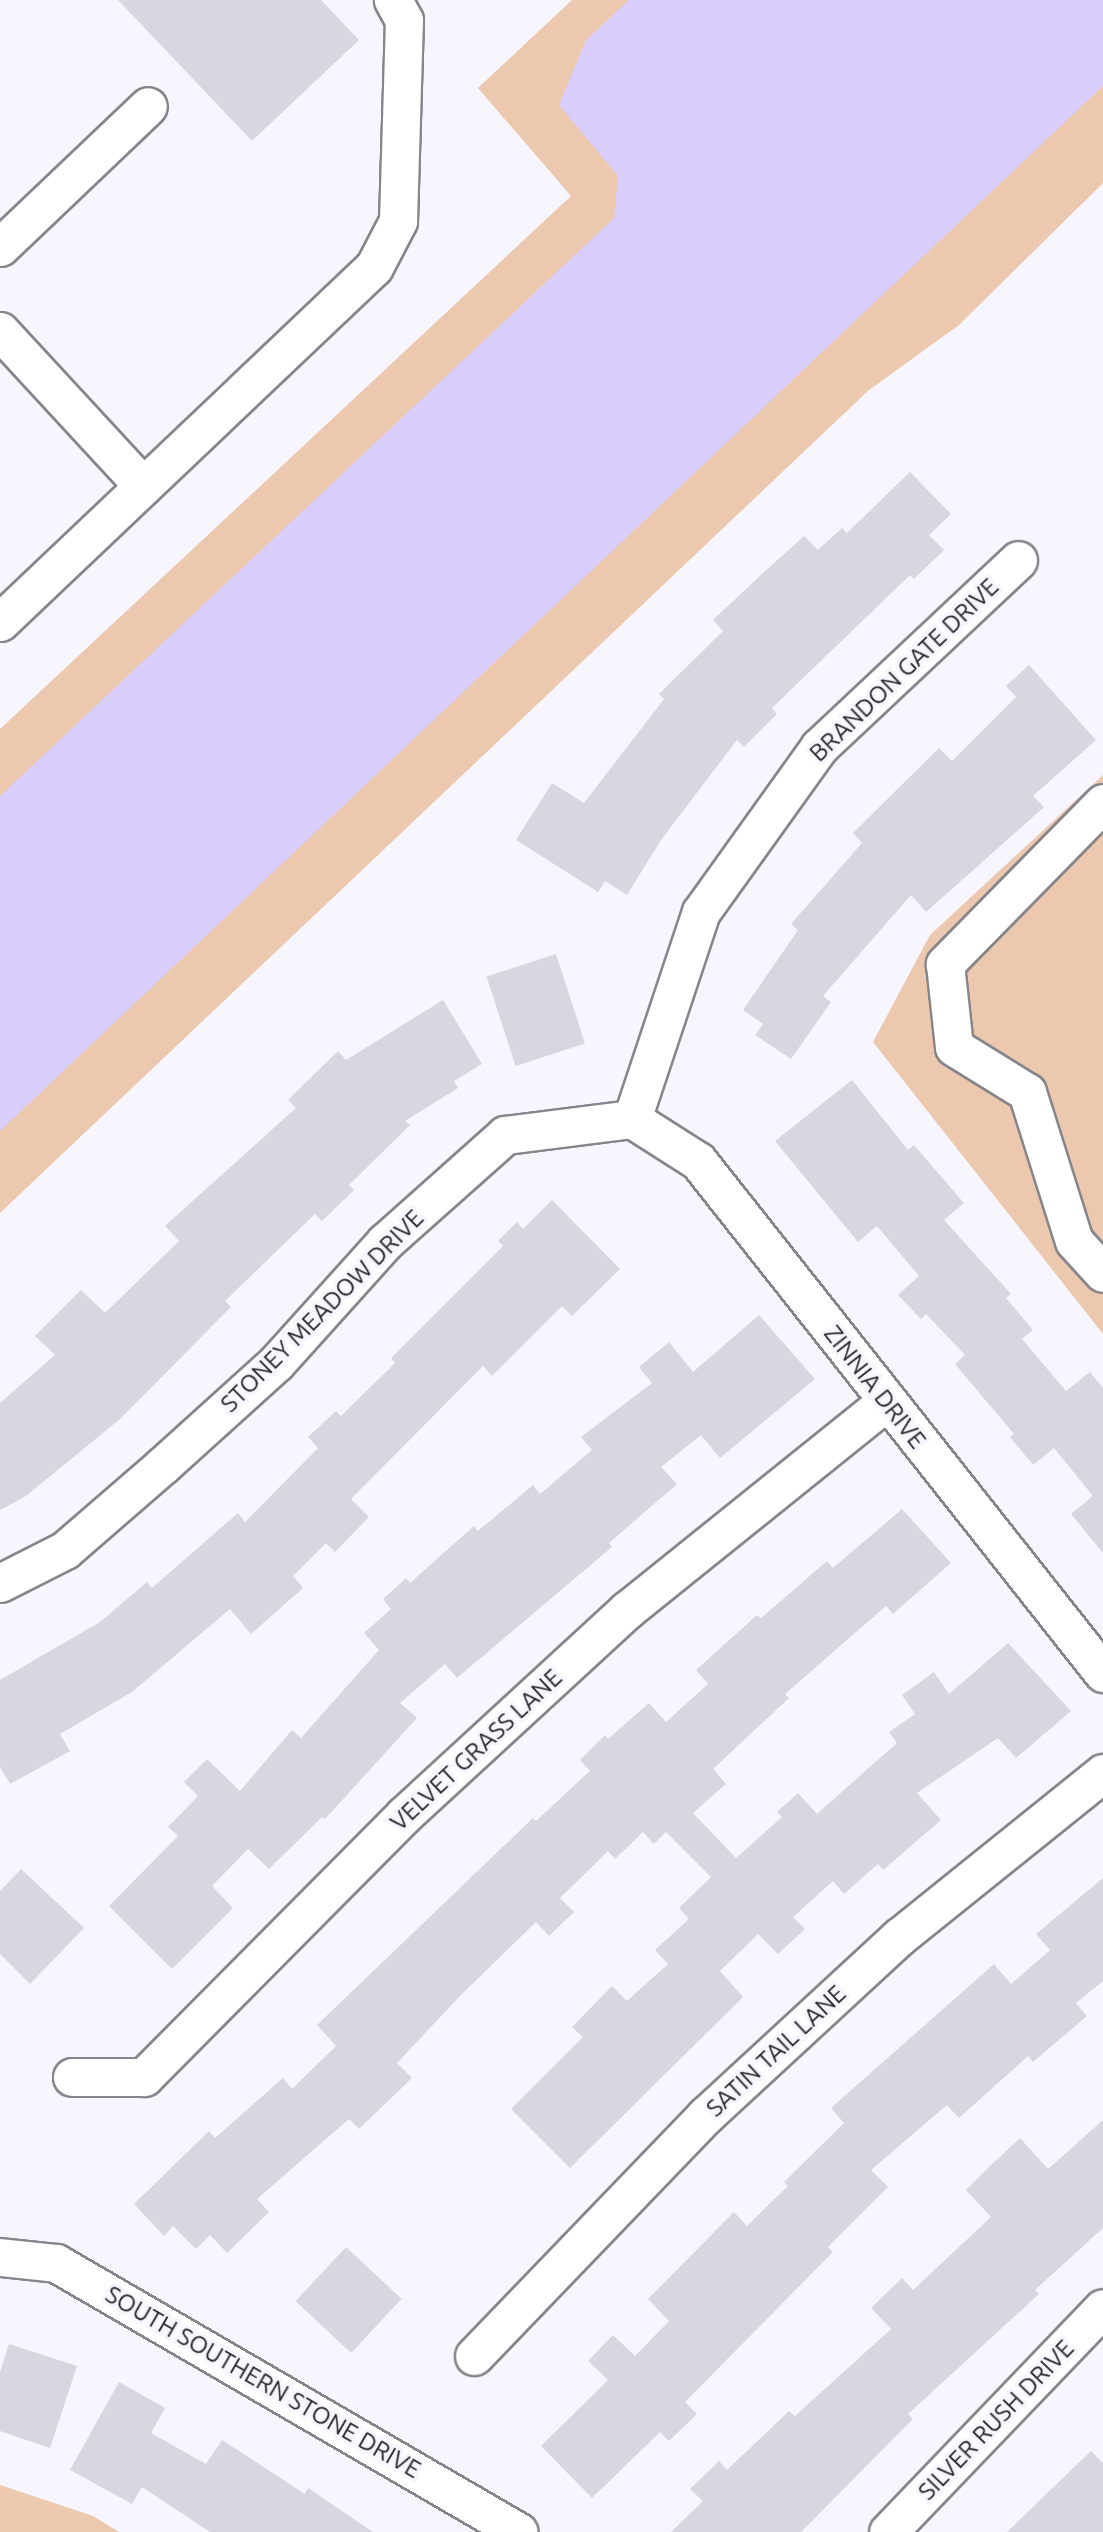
<!DOCTYPE html>
<html>
<head>
<meta charset="utf-8">
<style>
	body { margin:0 }
	#map { position:relative; width:1103px; height:2532px; overflow:hidden; background:#f7f5fd; font-family:Ubuntu,sans-serif }
	div>[style] { position:absolute }
	.green>* { inset:0; background:#ecc9ae }
	.water>* { inset:0; background:#d9cdfb }
	.building>* { inset:0; background:#d8d6de; transform-origin:0 0 }
	.roads { filter:drop-shadow(2px 0 #87858c) drop-shadow(-2px 0 #87858c) drop-shadow(0 2px #87858c) drop-shadow(0 -2px #87858c) }
	.minor>* { height:37px; margin:-18.5px; padding:0 18.5px; transform-origin:18.5px; border-radius:18.5px; background:#fff }
	span { translate:-50% -50%; white-space:nowrap; text-align:center; line-height:1.15; -webkit-text-stroke:7px #f7f5fd; paint-order:stroke }
	.street-label { font-size:24px; color:#28272a }
</style>
</head>
<body>
<div id="map">
	<div class="green">
		<div style="clip-path:polygon(572px 0,1103px 0,1103px 183px,959px 325px,869px 390px,0 1213px,0 729px,571px 196px,478px 88px)"></div>
		<div style="clip-path:polygon(1103px 775px,1103px 1334px,873px 1042px,930px 935px)"></div>
		<div style="clip-path:polygon(0 2485px,93px 2516px,119px 2532px,0 2532px)"></div>
	</div>
	<div class="water">
		<div style="clip-path:polygon(629px 0,1103px 0,1103px 86px,0 1131px,0 796px,614px 218px,618px 176px,559px 105px,586px 40px)"></div>
	</div>
	<div class="building">
		<div style="clip-path:polygon(118px 0,321px 0,359px 40px,252px 141px)"></div>
		<div style="clip-path:polygon(910px 472px,951px 514px,929px 535px,944px 550px,914px 579px,910px 575px,772px 708px,777px 714px,744px 747px,737px 740px,661px 840px,627px 895px,605px 881px,598px 892px,516px 840px,552px 783px,584px 803px,664px 699px,659px 694px,723px 631px,713px 620px,762px 574px,804px 536px,818px 550px,842px 528px,847px 533px)"></div>
		<div style="clip-path:polygon(1029px 665px,1096px 740px,1033px 796px,1044px 807px,926px 912px,911px 895px,823px 996px,831px 1002px,791px 1059px,755px 1035px,763px 1024px,743px 1010px,798px 930px,791px 924px,862px 843px,853px 833px,939px 748px,952px 761px,1016px 697px,1006px 686px)"></div>
		<div style="left:556px;top:954px;width:94px;height:73px;rotate:72deg"></div>
		<div style="clip-path:polygon(443px 1000px,482px 1064px,454px 1081px,458px 1088px,405px 1121px,410px 1125px,349px 1185px,354px 1190px,322px 1221px,315px 1214px,225px 1301px,231px 1307px,120px 1419px,26px 1496px,0 1510px,0 1403px,55px 1355px,35px 1336px,81px 1290px,105px 1313px,179px 1241px,165px 1226px,296px 1108px,288px 1100px,338px 1051px,346px 1060px)"></div>
		<div style="clip-path:polygon(852px 1080px,908px 1150px,914px 1145px,964px 1203px,944px 1220px,1011px 1294px,1006px 1298px,1033px 1330px,1022px 1339px,1066px 1391px,1090px 1372px,1103px 1388px,1103px 1553px,1071px 1514px,1093px 1496px,1054px 1448px,1033px 1465px,1010px 1437px,1014px 1434px,955px 1364px,965px 1355px,926px 1314px,921px 1319px,898px 1295px,919px 1276px,877px 1226px,858px 1242px,775px 1141px)"></div>
		<div style="clip-path:polygon(552px 1200px,620px 1269px,572px 1316px,562px 1306px,492px 1376px,483px 1366px,351px 1499px,369px 1517px,335px 1552px,326px 1543px,293px 1576px,303px 1588px,251px 1634px,230px 1609px,132px 1692px,60px 1734px,70px 1751px,10px 1784px,0 1767px,0 1680px,100px 1622px,147px 1582px,152px 1588px,238px 1513px,245px 1522px,318px 1448px,308px 1437px,336px 1411px,341px 1416px,395px 1363px,391px 1358px,503px 1246px,498px 1241px,517px 1222px,523px 1229px)"></div>
		<div style="clip-path:polygon(759px 1315px,815px 1379px,720px 1458px,701px 1435px,661px 1467px,677px 1484px,609px 1543px,612px 1547px,457px 1678px,445px 1664px,400px 1703px,417px 1718px,325px 1819px,322px 1817px,269px 1869px,248px 1849px,212px 1886px,233px 1908px,172px 1969px,109px 1906px,178px 1836px,168px 1827px,198px 1796px,184px 1782px,207px 1759px,240px 1791px,292px 1730px,301px 1738px,379px 1650px,364px 1633px,391px 1609px,383px 1599px,406px 1578px,410px 1583px,474px 1526px,478px 1531px,533px 1485px,540px 1494px,592px 1450px,581px 1437px,652px 1383px,639px 1367px,669px 1342px,693px 1372px)"></div>
		<div style="clip-path:polygon(902px 1509px,951px 1563px,893px 1614px,886px 1606px,785px 1694px,789px 1698px,713px 1769px,726px 1784px,693px 1813px,736px 1858px,782px 1817px,777px 1812px,798px 1793px,817px 1814px,897px 1743px,889px 1732px,915px 1714px,902px 1695px,934px 1672px,949px 1694px,1008px 1643px,1071px 1711px,1016px 1758px,998px 1738px,917px 1793px,941px 1820px,883px 1870px,878px 1864px,844px 1894px,833px 1881px,793px 1917px,805px 1929px,778px 1954px,758px 1934px,720px 1971px,743px 1997px,570px 2168px,511px 2109px,583px 2037px,572px 2027px,612px 1986px,627px 2001px,668px 1964px,655px 1950px,689px 1919px,679px 1908px,711px 1877px,666px 1832px,654px 1844px,643px 1832px,615px 1859px,608px 1851px,560px 1898px,574px 1912px,549px 1936px,536px 1922px,460px 1996px,397px 2063px,412px 2078px,359px 2129px,349px 2119px,257px 2199px,269px 2212px,227px 2253px,210px 2235px,196px 2249px,173px 2226px,164px 2236px,134px 2204px,209px 2131px,215px 2138px,283px 2078px,292px 2089px,336px 2046px,317px 2025px,533px 1818px,536px 1821px,590px 1771px,580px 1760px,605px 1735px,608px 1739px,649px 1703px,666px 1722px,708px 1684px,696px 1670px,757px 1615px,761px 1618px,827px 1561px,833px 1568px)"></div>
		<div style="clip-path:polygon(21px 1869px,84px 1928px,30px 1984px,0 1954px,0 1891px)"></div>
		<div style="clip-path:polygon(1103px 1878px,1103px 1981px,1076px 2003px,1087px 2016px,1033px 2062px,1028px 2056px,959px 2118px,947px 2105px,871px 2170px,888px 2187px,828px 2247px,833px 2252px,685px 2402px,697px 2414px,669px 2441px,660px 2432px,592px 2498px,541px 2446px,608px 2380px,588px 2361px,613px 2335px,635px 2356px,669px 2321px,648px 2299px,734px 2212px,747px 2226px,788px 2186px,784px 2182px,844px 2123px,831px 2108px,994px 1964px,1011px 1984px,1050px 1950px,1036px 1934px)"></div>
		<div style="clip-path:polygon(1103px 2120px,1103px 2228px,1035px 2290px,1039px 2294px,908px 2414px,913px 2419px,801px 2532px,671px 2532px,703px 2501px,690px 2489px,719px 2461px,727px 2470px,789px 2411px,795px 2416px,891px 2329px,871px 2308px,902px 2278px,913px 2290px,991px 2217px,966px 2190px,988px 2168px,1020px 2138px,1048px 2169px)"></div>
		<div style="left:346px;top:2247px;width:76px;height:74px;rotate:43deg"></div>
		<div style="clip-path:polygon(9px 2344px,77px 2366px,50px 2448px,0 2431px,0 2372px)"></div>
		<div style="clip-path:polygon(119px 2382px,165px 2408px,151px 2433px,206px 2464px,222px 2440px,305px 2494px,308px 2488px,373px 2532px,210px 2532px,142px 2487px,132px 2504px,70px 2470px)"></div>
		<div style="clip-path:polygon(1091px 2451px,1103px 2463px,1103px 2532px,1007px 2532px)"></div>
	</div>
	<div class="roads">
		<div class="minor">
			<div style="left:0;top:247px;width:204px;rotate:-43.6deg"></div>
			<div style="left:0;top:331px;width:211px;rotate:47.3deg"></div>
			<div style="left:0;top:622px;width:516px;rotate:-43.51deg"></div>
			<div style="left:374px;top:267px;width:52px;rotate:-62.4deg"></div>
			<div style="left:398px;top:221px;width:201px;rotate:-88.3deg"></div>
			<div style="left:404px;top:20px;width:23px;rotate:-119deg"></div>
			<div style="left:1103px;top:803px;width:226px;rotate:134.5deg"></div>
			<div style="left:945px;top:964px;width:83px;rotate:83.8deg"></div>
			<div style="left:954px;top:1047px;width:86px;rotate:31.7deg"></div>
			<div style="left:1027px;top:1092px;width:156px;rotate:72.5deg"></div>
			<div style="left:1074px;top:1241px;width:43px;rotate:47.8deg"></div>
			<div style="left:632px;top:1119px;width:78px;rotate:32.5deg"></div>
			<div style="left:698px;top:1161px;width:653px;rotate:51.66deg"></div>
			<div style="left:632px;top:1119px;width:218px;rotate:-71.6deg"></div>
			<div style="left:701px;top:912px;width:203px;rotate:-54.4deg"></div>
			<div style="left:819px;top:747px;width:273px;rotate:-43.2deg"></div>
			<div style="left:0;top:1583px;width:73px;rotate:-26.9deg"></div>
			<div style="left:65px;top:1550px;width:130px;rotate:-40.9deg"></div>
			<div style="left:163px;top:1465px;width:152px;rotate:-42.1deg"></div>
			<div style="left:276px;top:1363px;width:163px;rotate:-48deg"></div>
			<div style="left:385px;top:1242px;width:161px;rotate:-41.7deg"></div>
			<div style="left:505px;top:1135px;width:128px;rotate:-7.2deg"></div>
			<div style="left:72px;top:2077px;width:72px"></div>
			<div style="left:144px;top:2077px;width:369px;rotate:-45.2deg"></div>
			<div style="left:404px;top:1815px;width:303px;rotate:-42.6deg"></div>
			<div style="left:627px;top:1610px;width:332px;rotate:-38.8deg"></div>
			<div style="left:0;top:2257px;width:56px;rotate:6.1deg"></div>
			<div style="left:56px;top:2263px;width:535px;rotate:30.16deg"></div>
			<div style="left:474px;top:2356px;width:335px;rotate:-46.1deg"></div>
			<div style="left:706px;top:2115px;width:263px;rotate:-42.7deg"></div>
			<div style="left:899px;top:1937px;width:262px;rotate:-38.8deg"></div>
			<div style="left:888px;top:2532px;width:310px;rotate:-46.2deg"></div>
		</div>
	</div>
	<div class="street-label">
		<span style="left:904px;top:670px;rotate:-44deg">BRANDON GATE DRIVE</span>
		<span style="left:322px;top:1311px;rotate:-45deg">STONEY MEADOW DRIVE</span>
		<span style="left:875px;top:1387px;rotate:52deg">ZINNIA DRIVE</span>
		<span style="left:476px;top:1750px;rotate:-43deg">VELVET GRASS LANE</span>
		<span style="left:776px;top:2051px;rotate:-43deg">SATIN TAIL LANE</span>
		<span style="left:263px;top:2382px;rotate:30deg">SOUTH SOUTHERN STONE DRIVE</span>
		<span style="left:996px;top:2420px;rotate:-46deg">SILVER RUSH DRIVE</span>
	</div>
</div>
</body>
</html>
